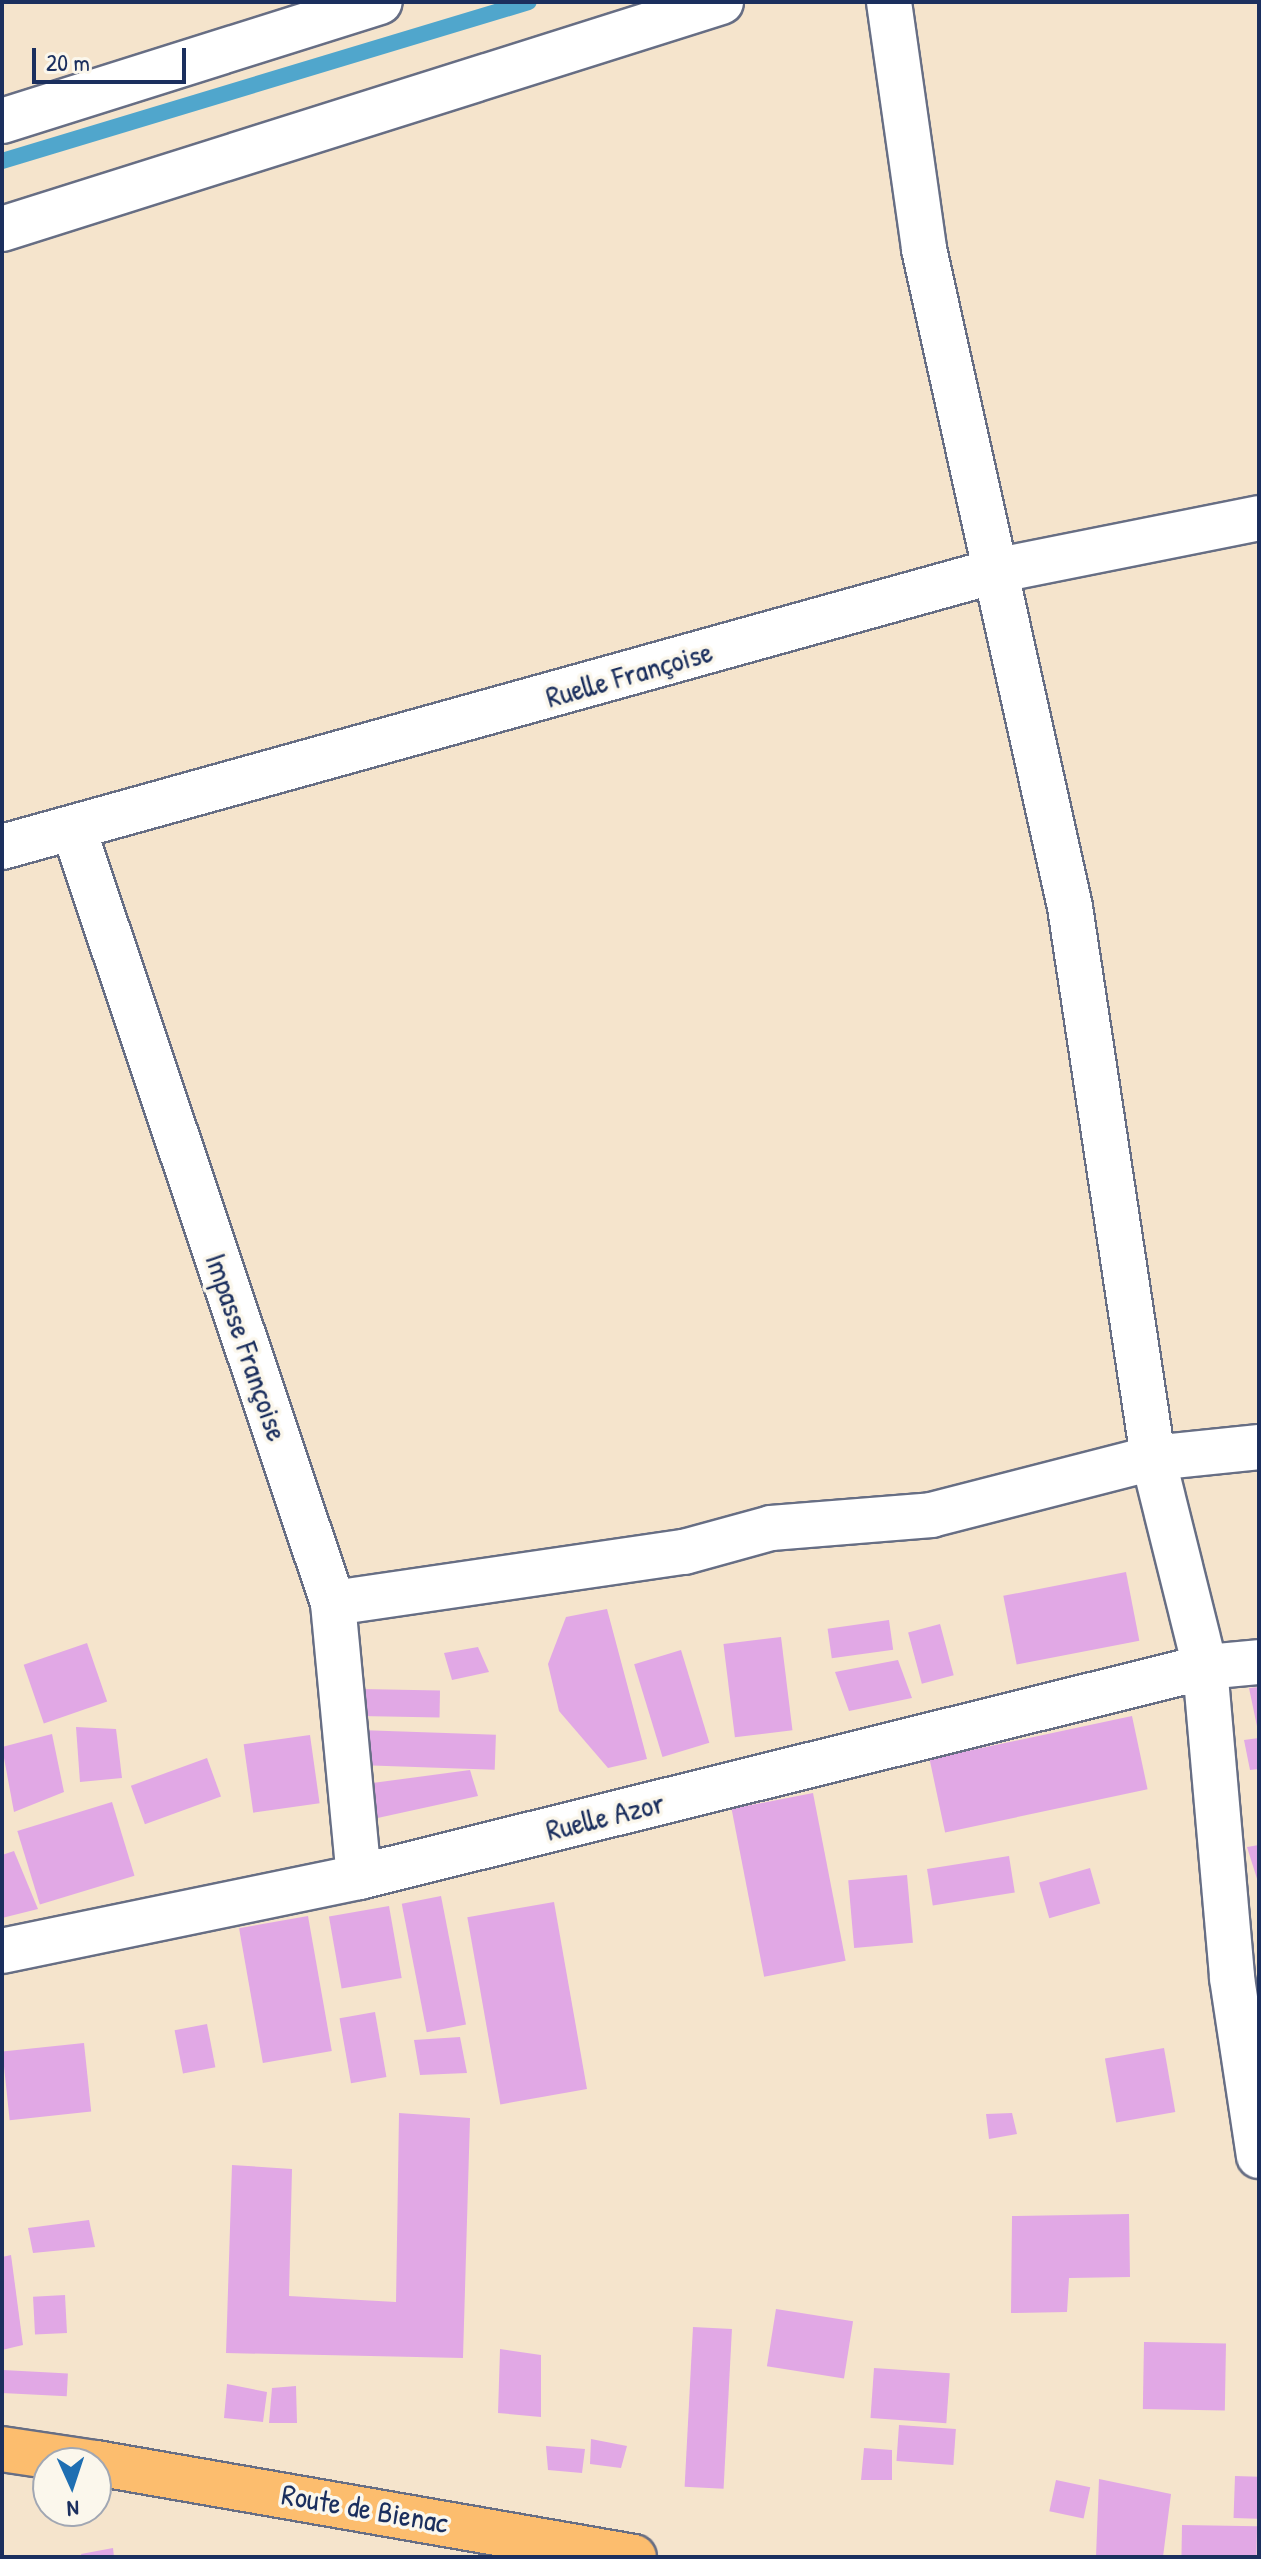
<!DOCTYPE html>
<html>
<head>
<meta charset="utf-8">
<style>
	body { margin:0 }
	#map { position:relative; width:1261px; height:2559px; overflow:hidden; background:#f5e4cc; font-family:"Patrick Hand",sans-serif }
	div>[style] { position:absolute }
	.stream>* { height:16px; margin:-8px; padding:0 8px; transform-origin:8px; border-radius:8px; background:#50a6cc }
	.building>* { inset:0; background:#e1a8e5; transform-origin:0 0 }
	.roads { filter:drop-shadow(2px 0 #676e84) drop-shadow(-2px 0 #676e84) drop-shadow(0 2px #676e84) drop-shadow(0 -2px #676e84) }
	.minor>* { height:44px; margin:-22px; padding:0 22px; transform-origin:22px; border-radius:22px; background:#fff }
	.major>* { height:44px; margin:-22px; padding:0 22px; transform-origin:22px; border-radius:22px; background:#fcbd6e }
	span { translate:-50% -50%; white-space:nowrap; text-align:center; line-height:1.15; -webkit-text-stroke:7px #fbf7ec; paint-order:stroke }
	.street-label { font-size:30px; color:#1b2f5e }
	.frame { position:absolute; inset:0; border:4px solid #1b2f5e; pointer-events:none }
	.north { position:absolute; left:32px; top:2447px; width:80px; height:80px; box-sizing:border-box; background:#fbf7ec; border:2px solid #a1a7b3; border-radius:50%; rotate:177deg; font-size:22px; font-weight:700; line-height:32px; text-align:center; color:#1b2f5e }
	.north::after { content:''; display:block; margin:auto; width:28px; height:36px; background:#1f6fb2; clip-path:polygon(50% 0,100% 100%,50% 72%,0 100%) }
	.scale { position:absolute; left:32px; top:48px; width:154px; height:36px; box-sizing:border-box; border:4px solid #1b2f5e; border-top:0; padding-left:10px; font-size:24px; line-height:28px; white-space:nowrap; color:#1b2f5e; -webkit-text-stroke:6px #fbf7ec; paint-order:stroke }
</style>
</head>
<body>
<div id="map">
	<div class="stream">
		<div style="left:2px;top:161px;width:550px;rotate:-16.79deg"></div>
	</div>
	<div class="building">
		<div style="left:1126px;top:1572px;width:70px;height:125px;rotate:79deg"></div>
		<div style="clip-path:polygon(607px 1609px,647px 1759px,608px 1768px,559px 1711px,548px 1664px,566px 1617px)"></div>
		<div style="left:889px;top:1620px;width:30px;height:62px;rotate:82deg"></div>
		<div style="left:940px;top:1624px;width:53px;height:33px;rotate:75deg"></div>
		<div style="left:781px;top:1637px;width:94px;height:58px;rotate:83deg"></div>
		<div style="left:87px;top:1643px;width:62px;height:67px;rotate:71deg"></div>
		<div style="clip-path:polygon(478px 1647px,489px 1672px,452px 1680px,444px 1653px)"></div>
		<div style="left:681px;top:1650px;width:97px;height:49px;rotate:73deg"></div>
		<div style="clip-path:polygon(898px 1660px,912px 1698px,849px 1711px,835px 1672px)"></div>
		<div style="clip-path:polygon(1259px 1687px,1259px 1731px,1258px 1731px,1249px 1688px)"></div>
		<div style="left:360px;top:1689px;width:80px;height:27px;rotate:1deg"></div>
		<div style="left:1132px;top:1716px;width:75px;height:207px;rotate:78deg"></div>
		<div style="clip-path:polygon(76px 1727px,116px 1729px,122px 1778px,80px 1782px)"></div>
		<div style="left:359px;top:1730px;width:137px;height:35px;rotate:2deg"></div>
		<div style="clip-path:polygon(52px 1734px,64px 1792px,14px 1812px,2px 1747px)"></div>
		<div style="left:310px;top:1735px;width:69px;height:67px;rotate:82deg"></div>
		<div style="clip-path:polygon(1259px 1738px,1259px 1769px,1250px 1770px,1244px 1740px)"></div>
		<div style="left:207px;top:1758px;width:41px;height:81px;rotate:70deg"></div>
		<div style="clip-path:polygon(470px 1770px,478px 1796px,373px 1819px,365px 1784px)"></div>
		<div style="left:813px;top:1793px;width:171px;height:83px;rotate:79deg"></div>
		<div style="left:112px;top:1802px;width:77px;height:99px;rotate:73deg"></div>
		<div style="clip-path:polygon(1259px 1845px,1259px 1882px,1258px 1882px,1247px 1847px)"></div>
		<div style="clip-path:polygon(14px 1851px,38px 1909px,2px 1918px,2px 1855px)"></div>
		<div style="left:1009px;top:1856px;width:37px;height:83px;rotate:81deg"></div>
		<div style="left:1090px;top:1868px;width:37px;height:53px;rotate:74deg"></div>
		<div style="left:907px;top:1875px;width:68px;height:59px;rotate:85deg"></div>
		<div style="left:441px;top:1896px;width:131px;height:40px;rotate:79deg"></div>
		<div style="left:554px;top:1902px;width:190px;height:88px;rotate:80deg"></div>
		<div style="left:389px;top:1906px;width:73px;height:61px;rotate:80deg"></div>
		<div style="left:308px;top:1916px;width:137px;height:70px;rotate:80deg"></div>
		<div style="left:375px;top:2012px;width:66px;height:36px;rotate:80deg"></div>
		<div style="left:207px;top:2024px;width:44px;height:33px;rotate:79deg"></div>
		<div style="clip-path:polygon(460px 2037px,467px 2073px,420px 2075px,414px 2040px)"></div>
		<div style="left:84px;top:2043px;width:69px;height:82px;rotate:84deg"></div>
		<div style="left:1164px;top:2048px;width:65px;height:60px;rotate:80deg"></div>
		<div style="clip-path:polygon(399px 2113px,470px 2118px,463px 2358px,226px 2353px,232px 2165px,292px 2169px,289px 2296px,396px 2302px)"></div>
		<div style="clip-path:polygon(1012px 2113px,1017px 2134px,989px 2139px,986px 2114px)"></div>
		<div style="clip-path:polygon(1129px 2214px,1130px 2277px,1069px 2278px,1067px 2312px,1011px 2313px,1012px 2216px)"></div>
		<div style="clip-path:polygon(89px 2220px,95px 2247px,33px 2253px,28px 2228px)"></div>
		<div style="clip-path:polygon(11px 2255px,23px 2345px,2px 2350px,2px 2257px)"></div>
		<div style="left:65px;top:2295px;width:38px;height:32px;rotate:87deg"></div>
		<div style="left:776px;top:2309px;width:78px;height:58px;rotate:9deg"></div>
		<div style="left:693px;top:2327px;width:39px;height:160px;rotate:3deg"></div>
		<div style="left:1144px;top:2342px;width:82px;height:67px;rotate:1deg"></div>
		<div style="clip-path:polygon(500px 2349px,541px 2355px,541px 2417px,498px 2413px)"></div>
		<div style="left:874px;top:2368px;width:76px;height:50px;rotate:4deg"></div>
		<div style="left:3px;top:2370px;width:65px;height:23px;rotate:3deg"></div>
		<div style="clip-path:polygon(227px 2384px,267px 2392px,263px 2422px,224px 2418px)"></div>
		<div style="clip-path:polygon(296px 2386px,297px 2423px,269px 2423px,272px 2388px)"></div>
		<div style="left:899px;top:2425px;width:57px;height:36px;rotate:4deg"></div>
		<div style="clip-path:polygon(591px 2439px,627px 2446px,621px 2468px,590px 2464px)"></div>
		<div style="clip-path:polygon(546px 2446px,585px 2449px,582px 2473px,548px 2470px)"></div>
		<div style="clip-path:polygon(864px 2448px,892px 2450px,892px 2480px,861px 2480px)"></div>
		<div style="left:1235px;top:2476px;width:24px;height:42px;rotate:2deg"></div>
		<div style="clip-path:polygon(1099px 2479px,1171px 2494px,1163px 2557px,1096px 2557px)"></div>
		<div style="left:1056px;top:2480px;width:35px;height:32px;rotate:12deg"></div>
		<div style="left:1182px;top:2525px;width:75px;height:32px;rotate:1deg"></div>
		<div style="clip-path:polygon(113px 2548px,114px 2557px,82px 2557px,81px 2554px)"></div>
	</div>
	<div class="roads">
		<div class="minor">
			<div style="left:889px;top:2px;width:249px;rotate:81.9deg"></div>
			<div style="left:924px;top:249px;width:674px;rotate:77.49deg"></div>
			<div style="left:1070px;top:907px;width:557px;rotate:81.43deg"></div>
			<div style="left:1153px;top:1458px;width:215px;rotate:76deg"></div>
			<div style="left:1205px;top:1667px;width:312px;rotate:85deg"></div>
			<div style="left:1232px;top:1978px;width:180px;rotate:81.4deg"></div>
			<div style="left:2px;top:121px;width:396px;rotate:-17.5deg"></div>
			<div style="left:2px;top:229px;width:754px;rotate:-17.52deg"></div>
			<div style="left:74px;top:830px;width:815px;rotate:71.48deg"></div>
			<div style="left:333px;top:1603px;width:275px;rotate:84.6deg"></div>
			<div style="left:2px;top:847px;width:1035px;rotate:-15.53deg"></div>
			<div style="left:999px;top:570px;width:265px;rotate:-11.3deg"></div>
			<div style="left:333px;top:1603px;width:355px;rotate:-8.3deg"></div>
			<div style="left:684px;top:1552px;width:90px;rotate:-15.4deg"></div>
			<div style="left:771px;top:1528px;width:161px;rotate:-4.6deg"></div>
			<div style="left:931px;top:1515px;width:229px;rotate:-14.4deg"></div>
			<div style="left:1153px;top:1458px;width:107px;rotate:-5.9deg"></div>
			<div style="left:2px;top:1951px;width:365px;rotate:-11.7deg"></div>
			<div style="left:359px;top:1877px;width:872px;rotate:-13.94deg"></div>
			<div style="left:1205px;top:1667px;width:54px;rotate:-5.3deg"></div>
		</div>
		<div class="major">
			<div style="left:2px;top:2449px;width:94px;rotate:8.6deg"></div>
			<div style="left:96px;top:2463px;width:546px;rotate:9.91deg"></div>
		</div>
	</div>
	<div class="street-label">
		<span style="left:629px;top:674px;rotate:-16deg">Ruelle Françoise</span>
		<span style="left:247px;top:1347px;rotate:71deg">Impasse Françoise</span>
		<span style="left:605px;top:1816px;rotate:-14deg">Ruelle Azor</span>
		<span style="left:365px;top:2508px;rotate:10deg">Route de Bienac</span>
	</div>
	<div class="frame"></div>
	<div class="north">N</div>
	<div class="scale">20 m</div>
</div>
</body>
</html>
